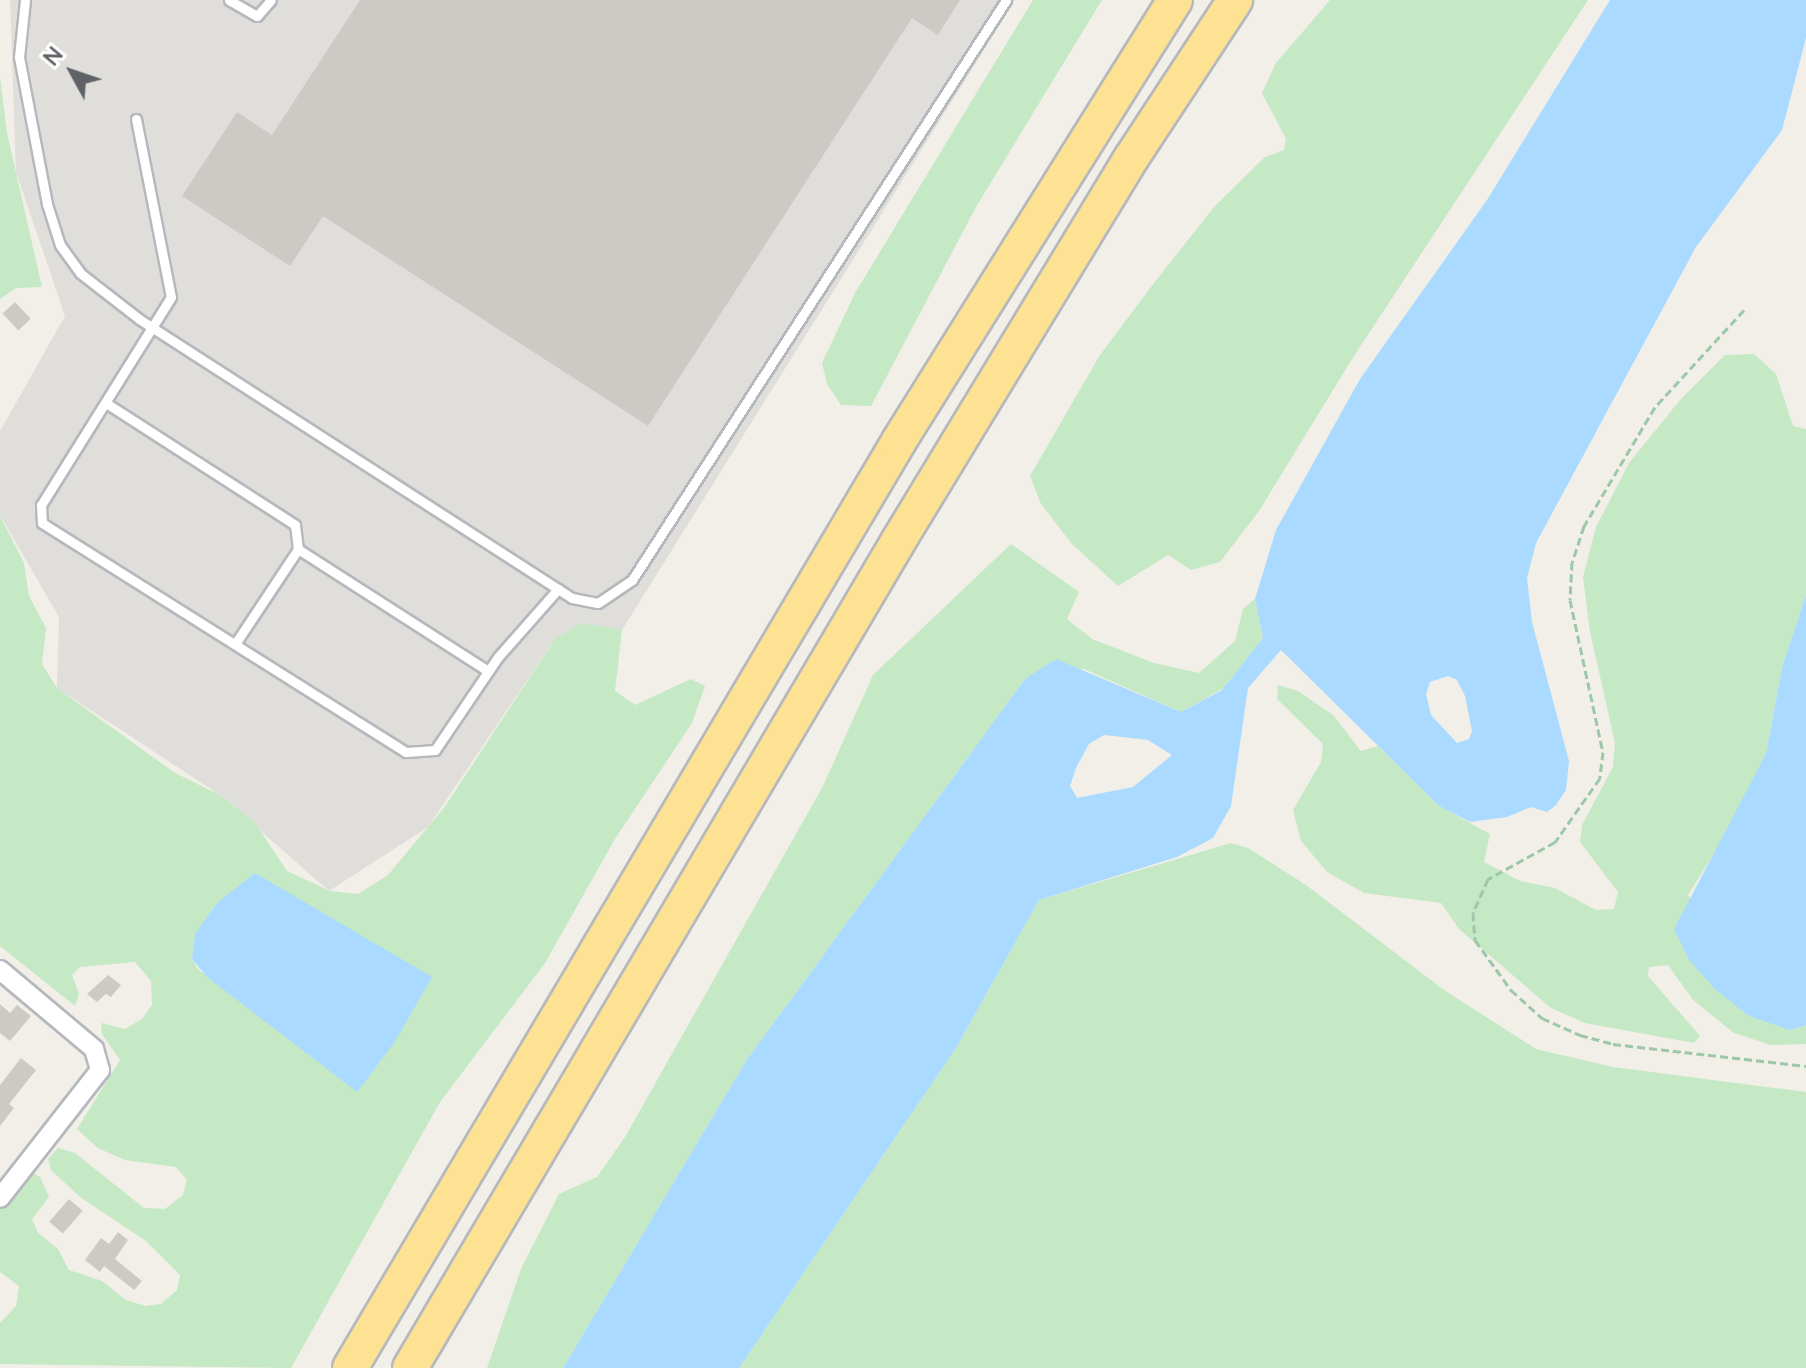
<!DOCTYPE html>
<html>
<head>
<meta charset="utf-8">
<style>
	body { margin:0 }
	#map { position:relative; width:1806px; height:1368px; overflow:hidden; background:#f1efe8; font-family:"Nunito Sans",sans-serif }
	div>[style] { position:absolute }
	.industrial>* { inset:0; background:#e0deda }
	.green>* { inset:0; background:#c5e8c5 }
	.water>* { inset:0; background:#aadaff }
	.building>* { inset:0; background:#cccac5; transform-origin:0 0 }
	.path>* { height:3px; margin-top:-1.5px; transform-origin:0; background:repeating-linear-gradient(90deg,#9cc7a9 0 8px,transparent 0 12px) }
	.roads { filter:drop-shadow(2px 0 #b5b8bc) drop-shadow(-2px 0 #b5b8bc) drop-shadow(0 2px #b5b8bc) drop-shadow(0 -2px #b5b8bc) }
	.service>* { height:9px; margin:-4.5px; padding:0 4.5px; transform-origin:4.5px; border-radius:4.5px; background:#fff }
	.minor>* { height:18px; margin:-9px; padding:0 9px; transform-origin:9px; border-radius:9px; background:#fff }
	.motorway>* { height:34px; margin:-17px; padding:0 17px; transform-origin:17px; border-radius:17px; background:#fde293 }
	span { translate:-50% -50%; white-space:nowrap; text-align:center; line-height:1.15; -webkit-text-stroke:7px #fff; paint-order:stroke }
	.north { position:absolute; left:32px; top:32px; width:80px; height:80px; -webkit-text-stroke:6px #fff; paint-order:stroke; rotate:310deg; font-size:22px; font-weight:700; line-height:32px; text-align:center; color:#5f6368 }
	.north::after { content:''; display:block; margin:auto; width:28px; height:36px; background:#5f6368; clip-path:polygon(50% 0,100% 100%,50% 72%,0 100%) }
</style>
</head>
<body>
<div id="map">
	<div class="industrial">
		<div style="clip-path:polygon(10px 0,1015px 0,622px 630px,555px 639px,428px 827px,329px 891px,220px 795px,57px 688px,59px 617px,0 515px,0 431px,65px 316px,16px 172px)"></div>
	</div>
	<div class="green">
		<div style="clip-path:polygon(1033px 0,1102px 0,976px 207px,871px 406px,841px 405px,827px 384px,822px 363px,855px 293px)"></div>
		<div style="clip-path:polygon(1330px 0,1588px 0,1352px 359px,1259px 511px,1220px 562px,1191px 570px,1168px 555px,1118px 586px,1072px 544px,1041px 504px,1030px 476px,1100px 355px,1154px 283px,1214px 207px,1265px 157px,1284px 150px,1286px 139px,1262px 93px,1276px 63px)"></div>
		<div style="clip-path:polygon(0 77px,7px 133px,42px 287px,16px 288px,0 299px)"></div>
		<div style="clip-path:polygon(1754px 354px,1776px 374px,1793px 426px,1806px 429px,1806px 595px,1782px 668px,1766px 754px,1744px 805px,1688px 895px,1790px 1030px,1806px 1025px,1806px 1044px,1771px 1045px,1734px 1033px,1693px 1000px,1668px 965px,1649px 967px,1648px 976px,1700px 1036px,1694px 1043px,1585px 1023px,1551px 1008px,1459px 929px,1441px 903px,1364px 893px,1327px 872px,1301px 841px,1293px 810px,1321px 762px,1323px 744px,1277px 699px,1278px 685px,1298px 691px,1333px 715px,1361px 751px,1378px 746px,1439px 806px,1490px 834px,1484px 862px,1520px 881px,1555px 888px,1596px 910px,1614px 909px,1618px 892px,1580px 842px,1582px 825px,1613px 767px,1615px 743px,1590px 632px,1583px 577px,1596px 527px,1629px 463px,1680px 400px,1725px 355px)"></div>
		<div style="clip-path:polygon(evenodd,0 516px,24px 563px,29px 596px,46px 628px,42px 664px,57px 688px,175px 773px,220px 795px,255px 823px,287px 871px,330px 891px,358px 894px,388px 875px,444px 808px,555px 639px,582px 623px,622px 630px,615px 691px,635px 705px,691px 679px,705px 686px,692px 723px,615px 839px,545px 963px,440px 1102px,291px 1368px,0 1364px,0 1323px,16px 1306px,19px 1286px,0 1272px,0 1209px,16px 1189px,33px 1173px,40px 1177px,49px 1197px,32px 1219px,38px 1233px,58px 1249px,69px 1270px,102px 1281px,126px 1300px,145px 1306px,161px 1304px,177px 1290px,180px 1275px,146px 1241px,80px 1197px,51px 1170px,48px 1159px,58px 1148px,75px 1153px,144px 1208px,165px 1209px,183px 1195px,187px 1180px,176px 1167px,125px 1160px,98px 1148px,77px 1129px,120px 1060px,102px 1034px,101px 1023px,125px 1029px,142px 1019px,152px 1005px,151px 981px,135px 962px,80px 967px,72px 975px,79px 994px,75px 1006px,0 946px,0 516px,218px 903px,394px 1043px,357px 1091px,198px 969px,192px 959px,195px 934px,218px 903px)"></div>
		<div style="clip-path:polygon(1011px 544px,1079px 592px,1067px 619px,1092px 639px,1154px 663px,1199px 673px,1235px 641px,1243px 609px,1255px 599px,1263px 638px,1224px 688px,1181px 712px,1084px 669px,1025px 679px,746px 1061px,563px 1368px,487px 1368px,521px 1269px,559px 1194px,597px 1177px,625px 1137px,823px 786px,873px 675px)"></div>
		<div style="clip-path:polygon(1231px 843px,1248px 848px,1306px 885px,1444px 990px,1536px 1049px,1613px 1067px,1806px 1092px,1806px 1368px,739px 1368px,956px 1048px,1039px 900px)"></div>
	</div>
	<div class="water">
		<div style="clip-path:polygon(evenodd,1610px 0,1806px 0,1806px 38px,1782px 130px,1696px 247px,1536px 543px,1527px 578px,1532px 622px,1569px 761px,1566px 790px,1556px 805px,1547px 812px,1531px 807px,1507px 817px,1470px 822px,1439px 806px,1281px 650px,1248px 688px,1231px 806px,1213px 838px,1177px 857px,1039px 900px,956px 1048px,739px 1368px,563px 1368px,746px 1061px,1025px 679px,1056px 659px,1181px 712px,1222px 690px,1263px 638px,1255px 599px,1276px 530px,1360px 379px,1487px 200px,1610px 0,1448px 676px,1457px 680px,1465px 696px,1472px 731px,1469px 739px,1457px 743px,1431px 715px,1426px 694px,1430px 682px,1448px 676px,1610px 0,1104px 735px,1148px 740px,1172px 755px,1133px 787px,1077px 798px,1070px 786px,1076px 768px,1089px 744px,1104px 735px)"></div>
		<div style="clip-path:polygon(1806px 595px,1806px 1025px,1790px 1030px,1749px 1016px,1716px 990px,1689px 960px,1674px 929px,1766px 754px,1782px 668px)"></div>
		<div style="clip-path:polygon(255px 873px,432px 977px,394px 1043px,357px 1092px,207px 977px,192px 959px,195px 934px,217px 903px)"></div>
	</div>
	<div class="building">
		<div style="clip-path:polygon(360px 0,960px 0,938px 35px,912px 18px,648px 426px,323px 216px,290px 266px,182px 196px,237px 112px,272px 135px)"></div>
		<div style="left:15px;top:302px;width:23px;height:17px;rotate:47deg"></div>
		<div style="clip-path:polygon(108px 975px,121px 985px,111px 997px,106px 994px,97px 1002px,87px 994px)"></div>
		<div style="clip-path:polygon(0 1004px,10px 1013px,17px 1005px,31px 1016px,10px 1041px,0 1033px)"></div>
		<div style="clip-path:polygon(21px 1058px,36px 1070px,9px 1104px,14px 1108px,0 1126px,0 1085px)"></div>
		<div style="left:69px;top:1199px;width:18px;height:30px;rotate:41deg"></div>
		<div style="clip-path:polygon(118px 1232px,128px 1240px,115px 1259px,142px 1281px,134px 1290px,104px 1266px,100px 1272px,85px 1260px,101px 1238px,109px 1244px)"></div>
	</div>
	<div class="path">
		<div style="left:1744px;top:310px;width:132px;rotate:132.5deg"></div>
		<div style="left:1655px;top:407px;width:139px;rotate:120.8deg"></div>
		<div style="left:1584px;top:526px;width:38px;rotate:108deg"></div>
		<div style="left:1572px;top:562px;width:38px;rotate:93deg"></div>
		<div style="left:1570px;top:600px;width:156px;rotate:77.8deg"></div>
		<div style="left:1603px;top:752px;width:26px;rotate:97deg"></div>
		<div style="left:1600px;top:778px;width:78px;rotate:125.1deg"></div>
		<div style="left:1555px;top:842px;width:77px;rotate:151.1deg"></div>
		<div style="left:1488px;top:879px;width:37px;rotate:114deg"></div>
		<div style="left:1473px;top:913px;width:27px;rotate:86deg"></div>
		<div style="left:1475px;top:940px;width:62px;rotate:54.2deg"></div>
		<div style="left:1511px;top:990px;width:42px;rotate:42.1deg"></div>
		<div style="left:1542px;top:1018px;width:42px;rotate:24.1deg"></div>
		<div style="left:1580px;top:1035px;width:34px;rotate:15deg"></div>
		<div style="left:1613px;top:1044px;width:194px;rotate:6.5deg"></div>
	</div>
	<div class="roads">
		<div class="service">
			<div style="left:25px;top:0;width:57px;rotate:96deg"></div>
			<div style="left:19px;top:57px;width:150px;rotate:79.2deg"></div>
			<div style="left:47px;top:204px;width:43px;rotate:72.4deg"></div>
			<div style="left:60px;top:245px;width:34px;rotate:54deg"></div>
			<div style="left:80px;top:273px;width:75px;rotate:37.9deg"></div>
			<div style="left:139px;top:319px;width:515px;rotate:32.8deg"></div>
			<div style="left:572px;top:598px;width:26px;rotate:11deg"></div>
			<div style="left:598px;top:603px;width:41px;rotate:-34.1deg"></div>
			<div style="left:632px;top:580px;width:690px;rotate:-57.18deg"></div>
			<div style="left:229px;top:0;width:32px;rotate:30deg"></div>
			<div style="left:257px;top:16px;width:21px;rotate:-49deg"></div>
			<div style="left:136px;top:119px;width:181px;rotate:78.9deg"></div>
			<div style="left:171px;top:297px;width:245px;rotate:122deg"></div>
			<div style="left:41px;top:505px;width:18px;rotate:87deg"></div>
			<div style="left:42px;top:523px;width:430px;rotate:32.2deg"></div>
			<div style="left:406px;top:752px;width:29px;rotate:-4deg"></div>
			<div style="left:435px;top:750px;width:112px;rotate:-55.9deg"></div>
			<div style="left:498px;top:657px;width:91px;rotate:-48.6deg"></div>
			<div style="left:106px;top:403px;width:225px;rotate:32.8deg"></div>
			<div style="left:295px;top:525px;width:24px;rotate:83deg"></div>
			<div style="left:235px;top:644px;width:114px;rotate:-56.4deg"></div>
			<div style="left:298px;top:549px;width:226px;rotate:32.7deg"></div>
		</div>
		<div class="minor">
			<div style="left:0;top:970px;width:123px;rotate:40deg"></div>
			<div style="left:94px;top:1049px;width:22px;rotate:74deg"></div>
			<div style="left:100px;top:1070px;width:162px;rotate:128deg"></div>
		</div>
		<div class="motorway">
			<div style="left:350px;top:1368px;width:1077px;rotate:-59.36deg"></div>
			<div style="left:899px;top:441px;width:520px;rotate:-57.96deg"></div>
			<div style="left:410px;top:1368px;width:962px;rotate:-59.43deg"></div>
			<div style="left:899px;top:540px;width:448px;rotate:-58.7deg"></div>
			<div style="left:1132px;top:157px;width:188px;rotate:-56.7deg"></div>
		</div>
	</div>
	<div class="north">N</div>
</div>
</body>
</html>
